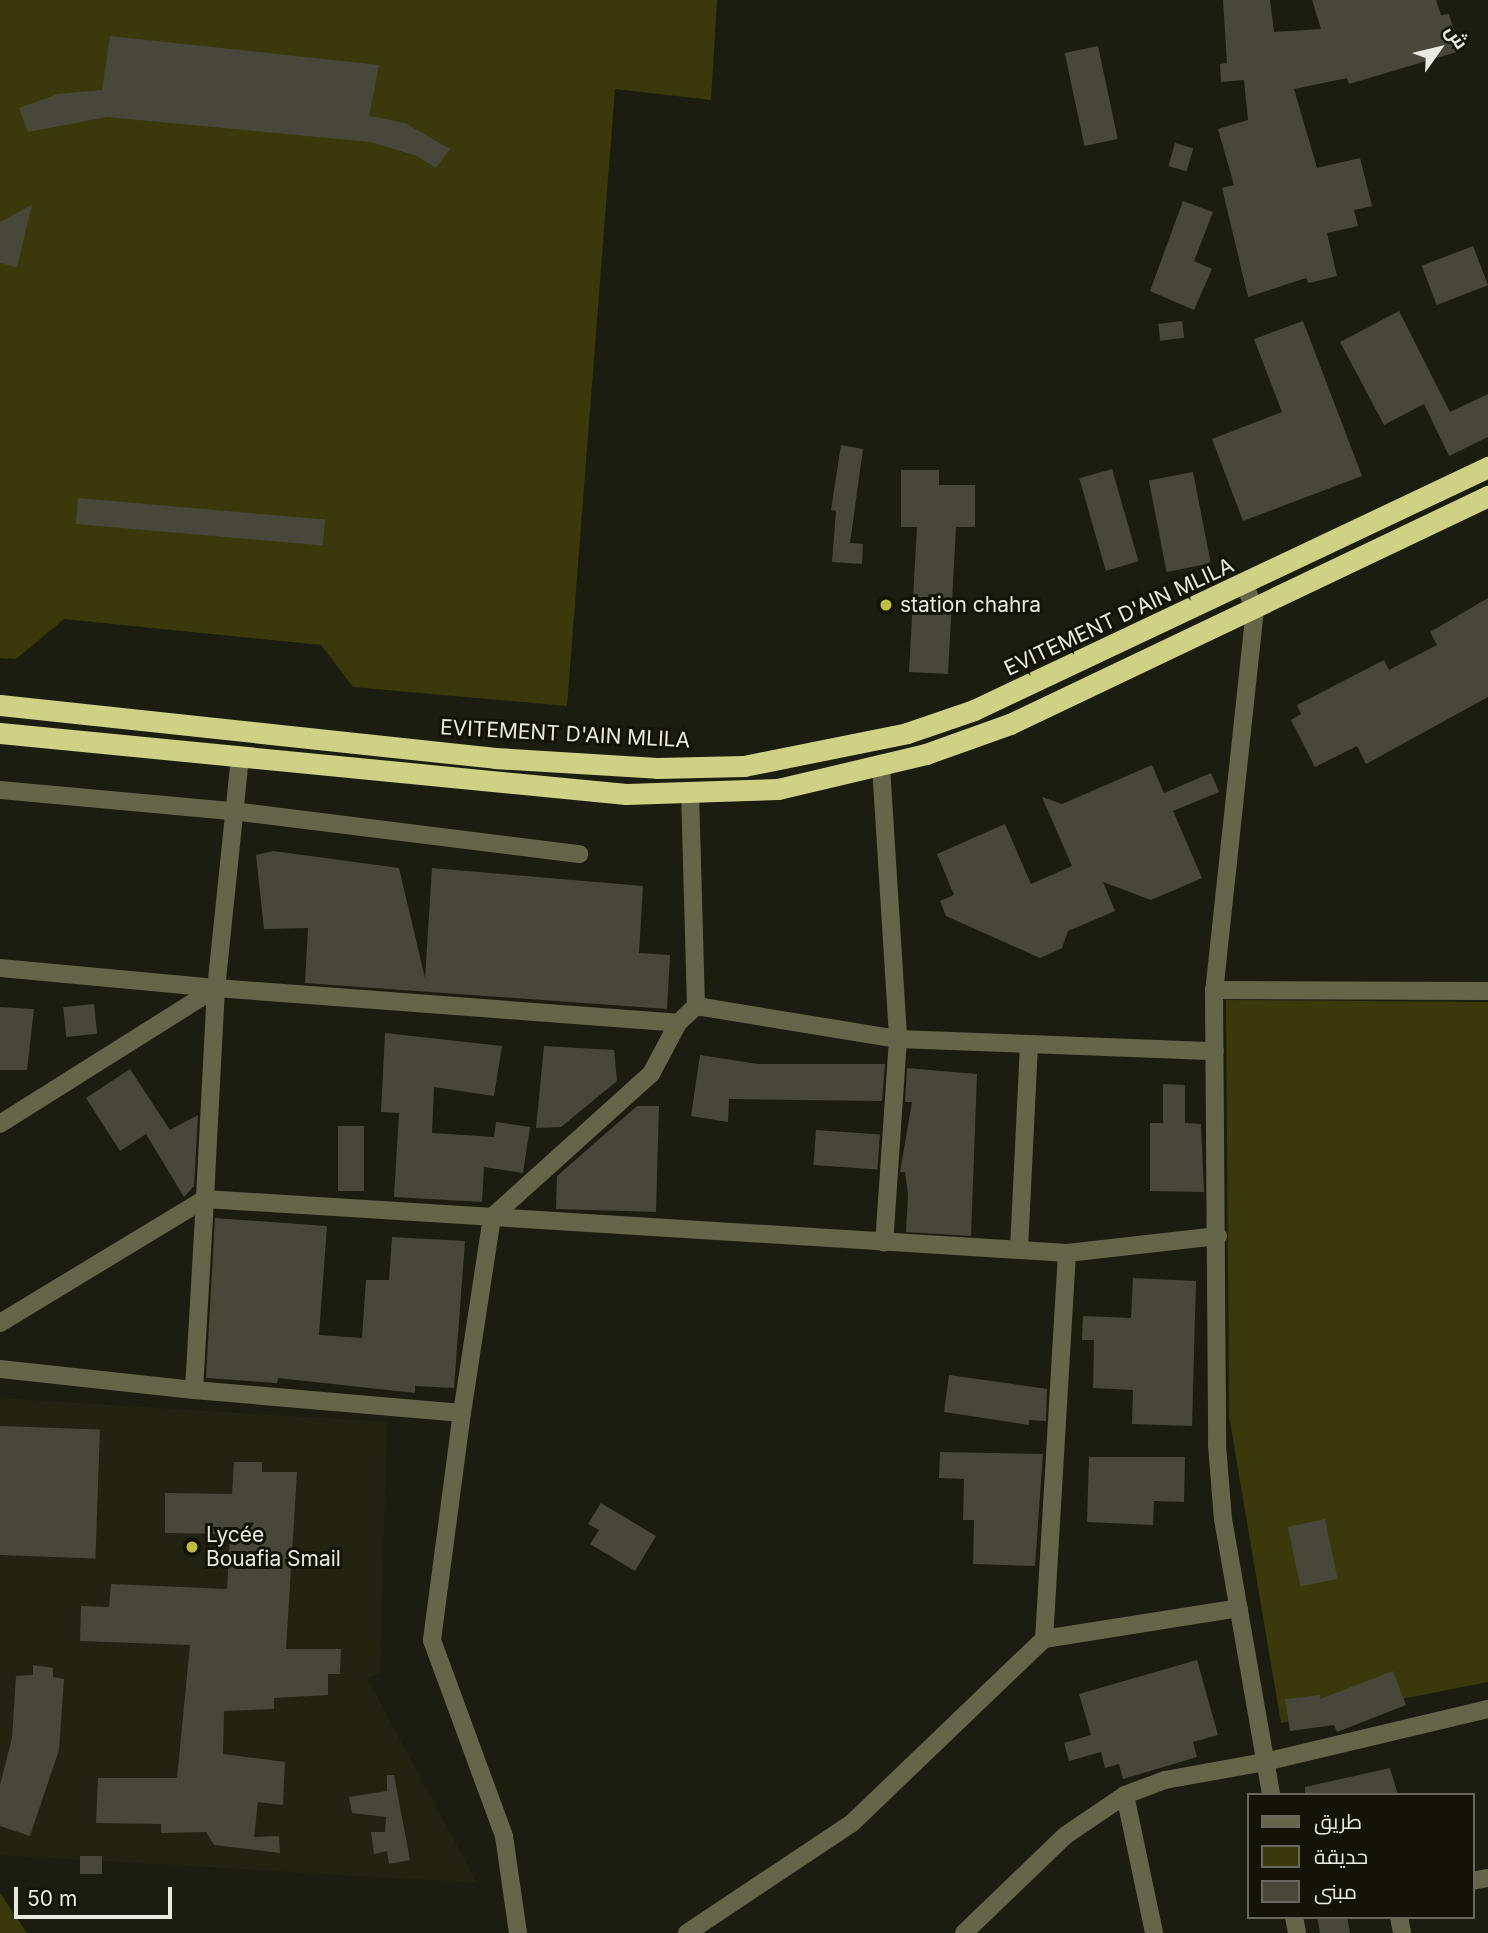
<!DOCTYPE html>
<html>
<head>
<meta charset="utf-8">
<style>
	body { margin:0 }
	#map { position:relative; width:1488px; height:1933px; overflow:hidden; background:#1c1d11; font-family:Inter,Cairo,sans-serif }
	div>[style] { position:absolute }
	.built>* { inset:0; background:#232311 }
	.green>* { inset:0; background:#39390b }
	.building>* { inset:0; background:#47483a; transform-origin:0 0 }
	.minor>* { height:18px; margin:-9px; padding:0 9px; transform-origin:9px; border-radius:9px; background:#656649 }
	.highway>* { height:21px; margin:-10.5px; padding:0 10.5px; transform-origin:10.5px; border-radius:10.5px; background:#cfd185 }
	.dots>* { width:19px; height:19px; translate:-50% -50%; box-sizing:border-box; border:4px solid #131308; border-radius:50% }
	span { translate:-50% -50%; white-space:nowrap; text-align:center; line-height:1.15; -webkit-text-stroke:6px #131308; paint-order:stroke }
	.poi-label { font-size:21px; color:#e8e9e0 }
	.left { translate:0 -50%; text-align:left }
	.street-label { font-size:21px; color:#e8e9e0 }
	.legend { position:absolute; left:1247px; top:1793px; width:228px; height:126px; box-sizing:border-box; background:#131308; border:2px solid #68695e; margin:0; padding:9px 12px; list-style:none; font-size:21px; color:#e8e9e0 }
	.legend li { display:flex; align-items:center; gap:14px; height:35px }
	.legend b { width:35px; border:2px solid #68695e }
	.north { position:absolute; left:1404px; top:14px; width:70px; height:70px; -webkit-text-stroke:5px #131308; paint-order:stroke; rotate:56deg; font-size:19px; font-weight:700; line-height:28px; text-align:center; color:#e8e9e0 }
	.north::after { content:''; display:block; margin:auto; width:24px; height:32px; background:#e8e9e0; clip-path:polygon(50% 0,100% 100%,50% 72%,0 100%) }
	.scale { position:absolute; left:14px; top:1887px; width:158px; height:32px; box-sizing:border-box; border:4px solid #e8e9e0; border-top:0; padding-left:9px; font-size:21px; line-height:24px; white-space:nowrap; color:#e8e9e0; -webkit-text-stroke:5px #131308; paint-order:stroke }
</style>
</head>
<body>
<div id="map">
	<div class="built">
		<div style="clip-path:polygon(0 1398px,387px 1422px,380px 1673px,367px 1678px,477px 1883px,0 1855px)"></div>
	</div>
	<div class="green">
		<div style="clip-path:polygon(0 0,717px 0,711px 100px,615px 89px,567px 706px,353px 687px,321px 645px,64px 619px,16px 659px,0 658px)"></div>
		<div style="clip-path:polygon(1226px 1000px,1488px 1002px,1488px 1682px,1281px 1723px,1229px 1416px)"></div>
		<div style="clip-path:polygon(0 1893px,27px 1933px,0 1933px)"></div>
	</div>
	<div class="building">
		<div style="clip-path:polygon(1223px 0,1270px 0,1274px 32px,1321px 29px,1312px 0,1436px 0,1441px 15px,1449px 14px,1460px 51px,1349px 84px,1347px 78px,1294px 89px,1317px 168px,1360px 158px,1372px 206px,1354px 210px,1358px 226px,1327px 233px,1337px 276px,1309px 283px,1306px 278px,1248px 297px,1222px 188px,1234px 185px,1218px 129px,1248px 120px,1244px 80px,1221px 82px,1220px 64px,1227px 63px)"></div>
		<div style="clip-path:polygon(110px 36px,379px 65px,369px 116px,405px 123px,450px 149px,436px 168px,417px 156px,371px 142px,107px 117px,28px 132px,19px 108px,58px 94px,102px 90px)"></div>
		<div style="left:1098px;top:46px;width:95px;height:34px;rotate:78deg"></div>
		<div style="left:1175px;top:143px;width:19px;height:24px;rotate:16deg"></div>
		<div style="clip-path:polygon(1183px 201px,1213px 212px,1194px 261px,1212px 269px,1194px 310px,1150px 291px)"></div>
		<div style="clip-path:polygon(32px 205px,17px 267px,0 263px,0 222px)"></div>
		<div style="left:1473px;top:246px;width:42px;height:55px;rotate:69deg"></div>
		<div style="clip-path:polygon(1399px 311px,1450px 412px,1488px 394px,1488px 437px,1449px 456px,1424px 404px,1384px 425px,1340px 342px)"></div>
		<div style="left:1182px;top:321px;width:17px;height:24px;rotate:83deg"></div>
		<div style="clip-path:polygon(1303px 321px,1362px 476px,1243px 521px,1212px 439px,1282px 412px,1254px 339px)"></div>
		<div style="clip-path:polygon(841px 445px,863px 449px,850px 543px,863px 544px,862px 564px,832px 562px,836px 511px,831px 510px)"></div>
		<div style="left:1112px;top:469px;width:96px;height:34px;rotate:74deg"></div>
		<div style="clip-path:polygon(901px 470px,939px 470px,939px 485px,975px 485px,975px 527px,956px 527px,948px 674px,909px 672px,917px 527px,901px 527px)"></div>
		<div style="left:1193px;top:472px;width:93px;height:45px;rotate:79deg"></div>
		<div style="left:78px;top:498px;width:248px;height:26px;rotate:5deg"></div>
		<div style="clip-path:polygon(1488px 598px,1488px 697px,1366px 764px,1357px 746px,1315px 767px,1291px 720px,1301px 714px,1297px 705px,1384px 660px,1389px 670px,1437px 645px,1430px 632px)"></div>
		<div style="clip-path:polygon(1152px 765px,1164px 793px,1211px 773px,1219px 792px,1173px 811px,1202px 878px,1151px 900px,1103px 882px,1115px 911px,1068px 931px,1062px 948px,1040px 958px,946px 916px,940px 901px,954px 895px,937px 854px,1005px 824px,1031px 884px,1072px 866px,1042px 797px,1062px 804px)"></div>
		<div style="clip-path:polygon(273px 851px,399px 868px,425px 978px,432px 868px,643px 886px,639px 953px,670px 955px,667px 1009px,305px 983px,308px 928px,264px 929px,256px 855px)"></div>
		<div style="left:94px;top:1004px;width:30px;height:31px;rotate:84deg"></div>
		<div style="clip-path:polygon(0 1007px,34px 1009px,27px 1070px,0 1070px)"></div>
		<div style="clip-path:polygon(385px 1033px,502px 1046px,494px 1096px,434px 1087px,432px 1133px,494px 1137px,496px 1122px,530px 1127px,523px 1173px,484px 1167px,482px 1202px,394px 1197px,399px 1113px,381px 1112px)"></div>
		<div style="clip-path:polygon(544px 1046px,614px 1050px,617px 1081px,561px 1127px,536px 1128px)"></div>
		<div style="clip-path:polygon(700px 1055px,758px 1064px,885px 1064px,882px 1101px,729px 1099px,728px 1122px,691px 1116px)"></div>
		<div style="clip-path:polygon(907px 1068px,977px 1074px,971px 1236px,906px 1232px,908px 1194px,905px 1172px,900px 1172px,912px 1102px,905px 1102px)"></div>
		<div style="clip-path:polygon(130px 1069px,170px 1130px,198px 1115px,194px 1186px,184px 1197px,146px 1134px,120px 1151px,86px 1098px)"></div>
		<div style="clip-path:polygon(1163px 1084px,1185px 1085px,1185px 1123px,1201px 1124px,1204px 1192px,1150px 1191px,1150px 1123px,1163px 1123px)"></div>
		<div style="clip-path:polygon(637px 1106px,659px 1106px,656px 1212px,556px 1209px,557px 1176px)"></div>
		<div style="left:364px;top:1126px;width:65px;height:26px;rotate:90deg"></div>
		<div style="left:816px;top:1130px;width:64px;height:35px;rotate:4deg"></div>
		<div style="clip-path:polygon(215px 1218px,327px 1226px,319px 1335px,362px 1338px,366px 1280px,389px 1280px,392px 1237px,465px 1241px,454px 1388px,415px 1386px,415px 1393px,278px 1378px,277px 1383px,206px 1378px)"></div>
		<div style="clip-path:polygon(1133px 1278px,1196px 1281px,1192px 1426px,1132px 1424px,1133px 1390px,1093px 1388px,1094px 1340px,1082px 1340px,1083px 1316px,1131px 1318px)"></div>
		<div style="clip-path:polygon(949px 1375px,1047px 1389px,1046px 1421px,1029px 1420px,1029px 1425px,944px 1412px)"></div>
		<div style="left:0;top:1426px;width:100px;height:129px;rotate:2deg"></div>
		<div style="clip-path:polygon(940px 1452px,1043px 1454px,1035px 1566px,973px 1564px,974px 1520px,963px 1520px,964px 1479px,939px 1478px)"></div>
		<div style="clip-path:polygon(1089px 1457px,1185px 1457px,1184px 1502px,1154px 1501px,1153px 1525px,1087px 1522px)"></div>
		<div style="clip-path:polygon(234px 1462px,262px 1462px,262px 1472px,297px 1472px,286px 1649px,341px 1649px,340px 1674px,328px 1674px,328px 1695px,274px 1698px,274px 1709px,224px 1711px,223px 1754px,285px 1762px,283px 1805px,258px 1802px,254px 1837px,279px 1836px,280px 1853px,214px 1845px,206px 1832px,161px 1833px,161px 1824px,96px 1823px,98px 1778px,177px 1778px,190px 1645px,80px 1641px,81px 1606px,109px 1607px,111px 1584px,227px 1589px,230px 1534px,165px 1533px,165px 1493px,232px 1494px)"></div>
		<div style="clip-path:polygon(601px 1503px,656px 1536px,635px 1571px,590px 1544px,599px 1530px,588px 1524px)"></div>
		<div style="left:1325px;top:1519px;width:61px;height:38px;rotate:78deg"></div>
		<div style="clip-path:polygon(1197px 1660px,1218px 1735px,1193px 1742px,1197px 1757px,1123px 1779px,1119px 1764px,1105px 1768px,1101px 1752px,1069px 1761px,1064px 1743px,1091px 1735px,1079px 1694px)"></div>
		<div style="clip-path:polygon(33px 1665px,53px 1668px,53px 1677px,64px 1679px,59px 1750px,30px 1836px,0 1826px,0 1785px,12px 1738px,16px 1676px,33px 1675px)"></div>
		<div style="clip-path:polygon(1393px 1671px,1406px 1705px,1337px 1732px,1334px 1725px,1290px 1731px,1285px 1699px,1320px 1695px,1320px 1699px)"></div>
		<div style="clip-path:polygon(1390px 1768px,1398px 1795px,1305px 1795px,1305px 1787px)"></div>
		<div style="clip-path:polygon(387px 1775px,394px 1775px,410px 1860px,389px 1864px,387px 1851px,374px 1854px,371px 1832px,385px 1832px,386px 1817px,352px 1813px,349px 1797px,387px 1791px)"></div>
		<div style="left:80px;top:1856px;width:22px;height:18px"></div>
		<div style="clip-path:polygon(1317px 1917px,1347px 1917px,1350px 1933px,1320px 1933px)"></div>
	</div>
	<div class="minor">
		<div style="left:1245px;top:586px;width:25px;rotate:67deg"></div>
		<div style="left:1255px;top:609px;width:383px;rotate:96.1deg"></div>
		<div style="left:1214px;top:990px;width:455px;rotate:89.6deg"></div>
		<div style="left:1217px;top:1445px;width:74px;rotate:85.4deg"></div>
		<div style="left:1223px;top:1519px;width:280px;rotate:80.1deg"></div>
		<div style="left:240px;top:757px;width:232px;rotate:95.9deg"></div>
		<div style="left:216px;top:988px;width:463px;rotate:4.3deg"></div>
		<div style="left:881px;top:766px;width:274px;rotate:86.4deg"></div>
		<div style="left:898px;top:1039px;width:204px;rotate:93.9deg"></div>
		<div style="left:0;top:790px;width:234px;rotate:5.2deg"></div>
		<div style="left:233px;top:811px;width:349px;rotate:7.1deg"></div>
		<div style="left:0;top:968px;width:217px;rotate:5.3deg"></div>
		<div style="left:216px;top:988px;width:211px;rotate:93deg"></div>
		<div style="left:205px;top:1199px;width:864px;rotate:3.58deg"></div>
		<div style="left:1067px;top:1253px;width:152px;rotate:-6.4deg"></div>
		<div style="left:1214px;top:990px;width:274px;rotate:0.2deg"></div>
		<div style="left:696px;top:1006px;width:205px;rotate:9.3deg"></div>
		<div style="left:898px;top:1039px;width:317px;rotate:2.2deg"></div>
		<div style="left:0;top:1124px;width:255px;rotate:-32.2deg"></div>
		<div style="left:1019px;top:1249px;width:202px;rotate:-87.2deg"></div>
		<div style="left:1067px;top:1253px;width:387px;rotate:93.4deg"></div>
		<div style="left:1044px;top:1639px;width:197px;rotate:-9deg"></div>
		<div style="left:0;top:1323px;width:240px;rotate:-31.2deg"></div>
		<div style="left:205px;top:1199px;width:191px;rotate:93.3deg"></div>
		<div style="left:194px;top:1390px;width:269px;rotate:4.9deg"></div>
		<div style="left:0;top:1369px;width:195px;rotate:6.2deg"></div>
		<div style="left:1125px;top:1795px;width:141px;rotate:78.1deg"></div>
		<div style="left:1472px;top:1881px;width:16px;rotate:-11deg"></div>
		<div style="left:1294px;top:1917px;width:16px;rotate:79deg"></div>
		<div style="left:1399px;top:1917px;width:16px;rotate:79deg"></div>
		<div style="left:518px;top:1933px;width:98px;rotate:-98.2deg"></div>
		<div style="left:504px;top:1836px;width:209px;rotate:-110.2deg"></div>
		<div style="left:432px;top:1640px;width:229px;rotate:-82.5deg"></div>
		<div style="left:462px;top:1413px;width:198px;rotate:-81.3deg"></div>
		<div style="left:492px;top:1217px;width:214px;rotate:-42deg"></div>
		<div style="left:651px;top:1074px;width:58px;rotate:-62.1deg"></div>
		<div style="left:678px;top:1023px;width:25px;rotate:-43deg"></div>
		<div style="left:696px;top:1006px;width:210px;rotate:-91.6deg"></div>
		<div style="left:687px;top:1933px;width:198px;rotate:-33.7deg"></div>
		<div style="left:852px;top:1823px;width:266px;rotate:-43.8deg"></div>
		<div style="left:964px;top:1933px;width:141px;rotate:-43.9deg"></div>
		<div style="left:1066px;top:1835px;width:71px;rotate:-34.1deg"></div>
		<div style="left:1125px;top:1795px;width:43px;rotate:-20.6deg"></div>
		<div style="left:1165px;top:1780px;width:102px;rotate:-10.2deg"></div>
		<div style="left:1265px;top:1762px;width:229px;rotate:-13.4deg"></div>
	</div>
	<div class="highway">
		<div style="left:0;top:705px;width:498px;rotate:6.1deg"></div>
		<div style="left:495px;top:758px;width:162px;rotate:3.5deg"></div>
		<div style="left:657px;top:768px;width:87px;rotate:-1.3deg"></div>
		<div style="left:744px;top:766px;width:166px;rotate:-11.4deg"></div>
		<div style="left:907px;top:733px;width:71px;rotate:-18.9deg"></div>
		<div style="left:974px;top:710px;width:569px;rotate:-25.3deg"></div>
		<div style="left:0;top:733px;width:629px;rotate:5.57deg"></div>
		<div style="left:626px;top:794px;width:152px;rotate:-1.9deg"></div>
		<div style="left:778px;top:789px;width:152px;rotate:-13.3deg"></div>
		<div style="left:926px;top:754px;width:89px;rotate:-19.7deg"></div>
		<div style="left:1010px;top:724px;width:530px;rotate:-25.5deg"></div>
	</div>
	<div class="dots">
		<div style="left:886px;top:605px;background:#bebf42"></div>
		<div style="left:192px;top:1547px;background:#bebf42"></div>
	</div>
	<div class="poi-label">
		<span class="left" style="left:900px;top:605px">station chahra</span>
		<span class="left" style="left:206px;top:1547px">Lycée<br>Bouafia Smail</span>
	</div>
	<div class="street-label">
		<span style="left:1119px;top:617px;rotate:-25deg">EVITEMENT D'AIN MLILA</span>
		<span style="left:565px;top:734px;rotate:3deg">EVITEMENT D'AIN MLILA</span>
	</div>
	<ul class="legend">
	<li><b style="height:9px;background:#656649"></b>طريق</li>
	<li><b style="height:19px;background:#39390b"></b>حديقة</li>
	<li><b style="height:19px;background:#47483a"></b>مبنى</li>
	</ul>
	<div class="north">ش</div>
	<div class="scale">50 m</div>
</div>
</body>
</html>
